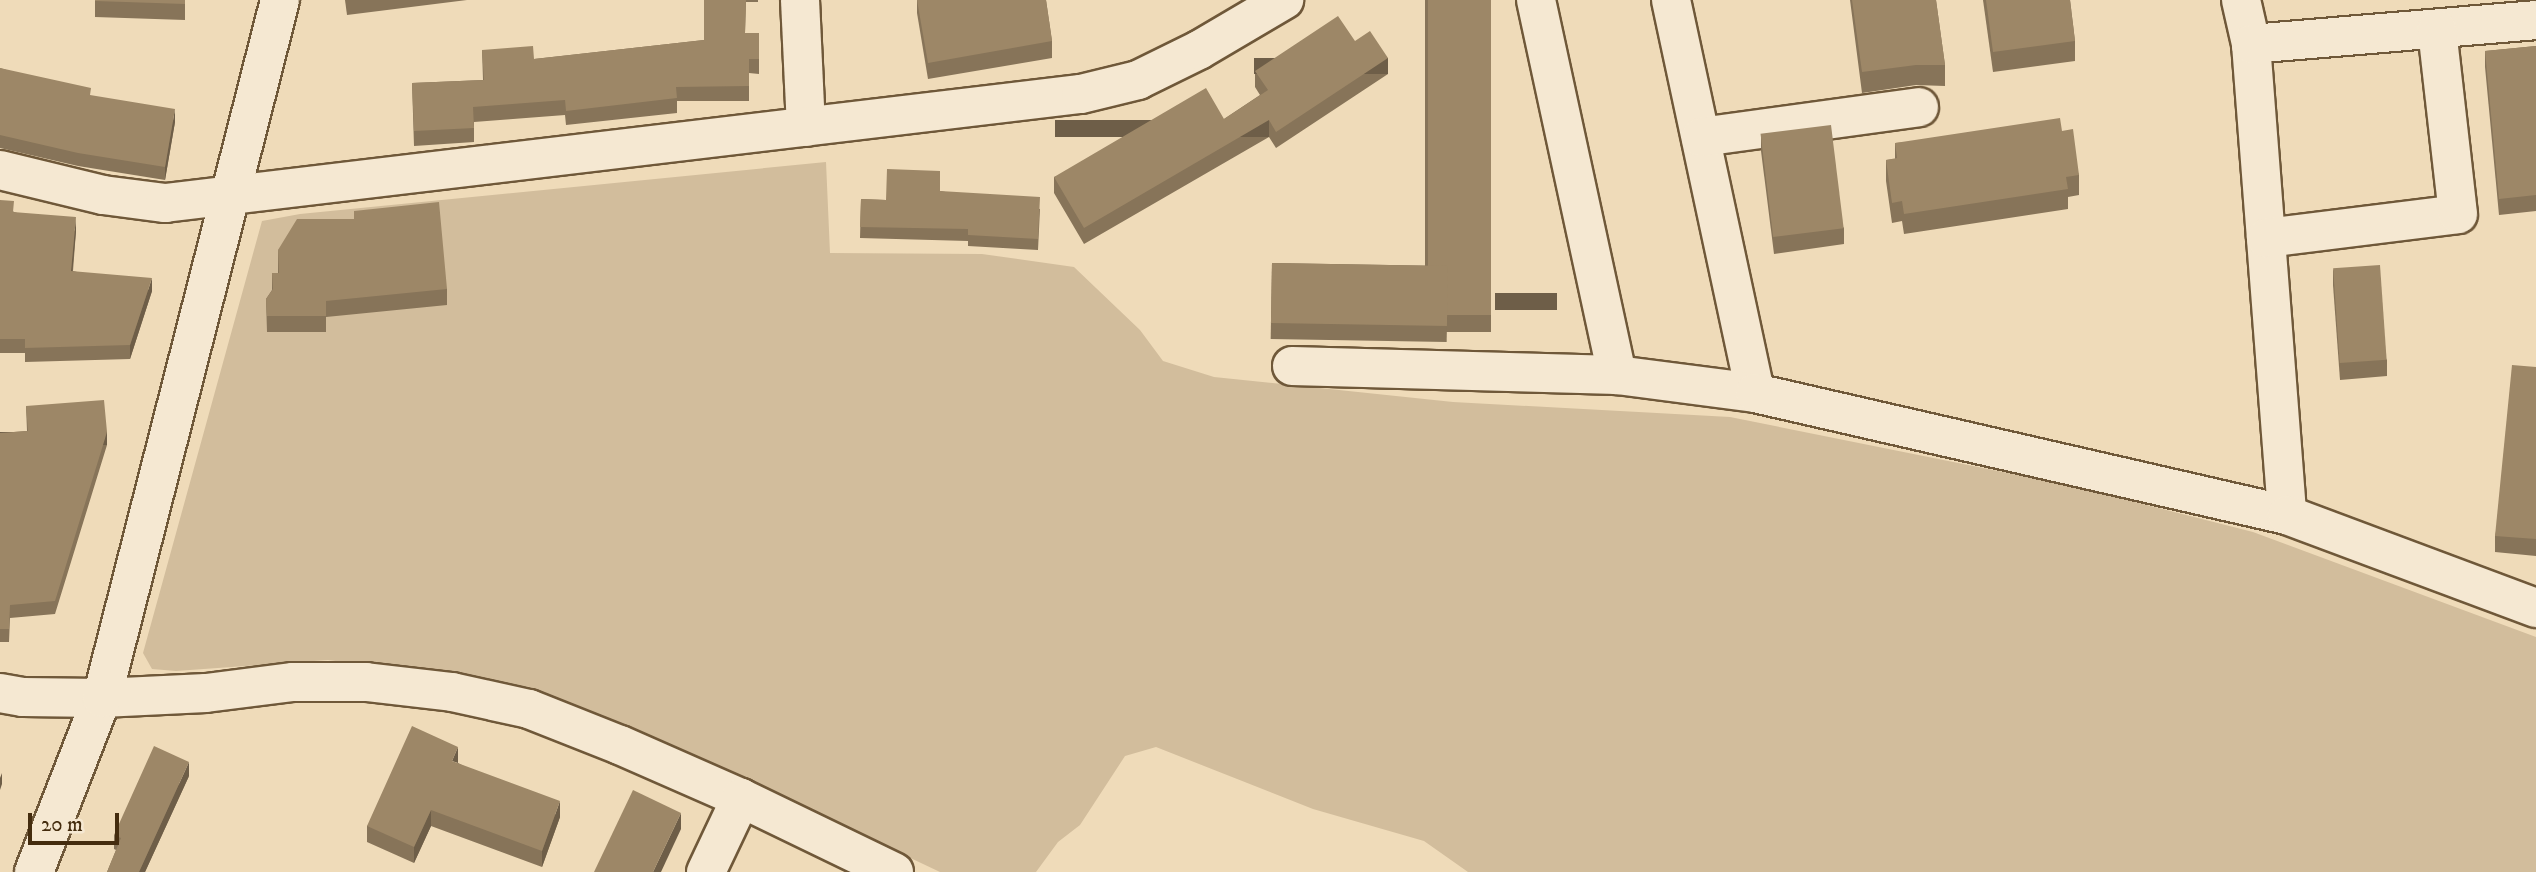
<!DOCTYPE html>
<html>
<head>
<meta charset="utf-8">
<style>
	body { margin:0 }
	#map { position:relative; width:2536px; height:872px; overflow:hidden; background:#efdbb9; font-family:"IM FELL DW Pica",serif }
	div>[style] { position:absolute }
	.green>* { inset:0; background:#d2bd9c }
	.roads { filter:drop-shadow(2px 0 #6f5839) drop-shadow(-2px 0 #6f5839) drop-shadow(0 2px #6f5839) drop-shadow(0 -2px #6f5839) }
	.minor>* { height:38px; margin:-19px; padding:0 19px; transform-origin:19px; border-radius:19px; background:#f5e8d2 }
	.wall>* { inset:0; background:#877459; transform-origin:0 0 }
	.shaded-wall>* { inset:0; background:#6e5e48; transform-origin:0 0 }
	.building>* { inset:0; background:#9d8767; transform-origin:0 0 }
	span { translate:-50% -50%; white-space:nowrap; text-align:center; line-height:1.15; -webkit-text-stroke:5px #f5e8d2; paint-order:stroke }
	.scale { position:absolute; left:28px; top:813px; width:91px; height:32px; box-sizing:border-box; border:4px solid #442c0e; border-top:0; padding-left:9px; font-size:21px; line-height:24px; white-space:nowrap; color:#442c0e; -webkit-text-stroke:5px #f5e8d2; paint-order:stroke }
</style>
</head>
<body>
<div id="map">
	<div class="green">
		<div style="clip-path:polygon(826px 162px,830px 253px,982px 254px,1074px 267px,1140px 330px,1163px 361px,1214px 377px,1453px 402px,1730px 417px,2068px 485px,2253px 532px,2536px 637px,2536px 872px,1468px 872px,1424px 841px,1313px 809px,1156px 747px,1125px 756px,1080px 825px,1058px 842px,1036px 872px,940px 872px,661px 740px,530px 687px,328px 660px,176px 671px,152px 669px,143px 653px,262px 221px,300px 214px)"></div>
	</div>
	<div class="roads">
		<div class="minor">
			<div style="left:800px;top:0;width:127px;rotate:87.3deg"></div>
			<div style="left:1536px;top:0;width:384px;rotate:77.8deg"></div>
			<div style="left:1671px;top:0;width:402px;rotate:77.9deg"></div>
			<div style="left:2241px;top:0;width:45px;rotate:77.2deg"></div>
			<div style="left:2251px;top:44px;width:472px;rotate:85.6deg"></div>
			<div style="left:2251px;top:44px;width:286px;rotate:-4.8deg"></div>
			<div style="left:1701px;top:137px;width:220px;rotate:-7.8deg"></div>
			<div style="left:0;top:170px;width:106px;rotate:13.6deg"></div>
			<div style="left:103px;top:195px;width:63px;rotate:7.4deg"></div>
			<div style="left:165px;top:203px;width:922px;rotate:-6.79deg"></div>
			<div style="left:1081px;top:94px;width:59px;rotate:-13.8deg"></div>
			<div style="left:1138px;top:80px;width:68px;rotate:-26.2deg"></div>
			<div style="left:1199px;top:50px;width:99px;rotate:-30.5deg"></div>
			<div style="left:2266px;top:238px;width:193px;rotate:-7.1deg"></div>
			<div style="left:2458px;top:214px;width:186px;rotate:-96.5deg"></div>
			<div style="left:1292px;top:366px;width:325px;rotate:1.6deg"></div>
			<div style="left:1617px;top:375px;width:139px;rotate:7.4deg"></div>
			<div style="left:1755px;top:393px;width:546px;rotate:12.92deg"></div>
			<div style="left:2287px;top:515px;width:266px;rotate:20.5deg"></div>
			<div style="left:0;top:693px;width:23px;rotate:10deg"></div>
			<div style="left:23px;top:697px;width:79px;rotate:0.7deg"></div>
			<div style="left:102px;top:698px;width:104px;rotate:-2.8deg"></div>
			<div style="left:206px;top:693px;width:88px;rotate:-7.2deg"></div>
			<div style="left:293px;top:682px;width:73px"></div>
			<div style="left:366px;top:682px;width:87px;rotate:6.6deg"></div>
			<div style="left:452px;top:692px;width:79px;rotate:12.4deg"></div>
			<div style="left:529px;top:709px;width:98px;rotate:21.6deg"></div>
			<div style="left:620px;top:745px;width:132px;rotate:23.7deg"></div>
			<div style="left:741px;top:798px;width:170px;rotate:25.8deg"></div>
			<div style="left:34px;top:872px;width:187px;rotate:-68.7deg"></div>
			<div style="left:102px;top:698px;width:720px;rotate:-75.69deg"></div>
			<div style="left:706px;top:872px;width:82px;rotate:-64.7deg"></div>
		</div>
	</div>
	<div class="wall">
		<div style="clip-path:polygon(95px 0,185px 0,185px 20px,95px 17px)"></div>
		<div style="clip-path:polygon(345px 0,467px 0,347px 15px)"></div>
		<div style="clip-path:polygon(704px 0,758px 0,758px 2px,746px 2px,745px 33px,759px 33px,759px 74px,749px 73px,749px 101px,677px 101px,677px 113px,566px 125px,565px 115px,474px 122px,474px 142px,414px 146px,412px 83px,483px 80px,482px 50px,534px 59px,704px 40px)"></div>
		<div style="clip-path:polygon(917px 0,1046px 0,1052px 41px,1052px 58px,928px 79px,917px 13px)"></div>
		<div style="left:1425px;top:0;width:66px;height:332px"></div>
		<div style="clip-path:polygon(1850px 0,1936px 0,1945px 65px,1945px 86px,1916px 85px,1862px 93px)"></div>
		<div style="clip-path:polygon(1983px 0,2070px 0,2075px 41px,2075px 61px,1993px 72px)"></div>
		<div style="clip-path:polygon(1355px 41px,1388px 74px,1276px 148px,1269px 137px,1084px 244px,1054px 193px,1054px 177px,1224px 119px,1260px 95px,1255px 87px,1255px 71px)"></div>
		<div style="clip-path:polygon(2536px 46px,2536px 211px,2499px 215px,2485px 67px,2485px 51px)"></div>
		<div style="clip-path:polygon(0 68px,175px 122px,165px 180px,78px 166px,0 148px)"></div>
		<div style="clip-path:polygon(2062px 131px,2079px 175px,2079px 195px,2068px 197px,2068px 209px,1904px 234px,1902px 221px,1892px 223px,1886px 181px,1886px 160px,1895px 159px,1895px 143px)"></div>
		<div style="clip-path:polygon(1761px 135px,1844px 228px,1844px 244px,1774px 254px,1761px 151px)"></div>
		<div style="clip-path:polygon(940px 191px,1040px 209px,1038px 250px,968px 246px,968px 241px,860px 238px,861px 199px,886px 200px)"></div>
		<div style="clip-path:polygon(0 200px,14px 212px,76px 231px,73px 271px,152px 291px,130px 359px,25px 362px,25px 353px,0 353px)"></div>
		<div style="clip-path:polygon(354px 211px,447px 289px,447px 305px,326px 317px,326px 332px,267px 332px,266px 299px,272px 290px,272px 273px,278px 273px,278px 250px,354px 219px)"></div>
		<div style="left:1272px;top:263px;width:176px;height:76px;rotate:1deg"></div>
		<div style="clip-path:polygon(2333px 269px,2387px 360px,2387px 376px,2340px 380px,2333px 285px)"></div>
		<div style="clip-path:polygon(2536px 367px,2536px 556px,2495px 552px,2495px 536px)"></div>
		<div style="clip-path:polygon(26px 406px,107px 445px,55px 614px,10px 618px,9px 642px,0 642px,0 433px,27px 431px)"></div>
		<div style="clip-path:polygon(458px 763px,560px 817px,542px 867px,431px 826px,414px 863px,367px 842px,367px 826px)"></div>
		<div style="clip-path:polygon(189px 776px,145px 872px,107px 872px,116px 850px,114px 849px,114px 835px)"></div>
	</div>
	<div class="shaded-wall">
		<div style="left:1388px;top:58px;width:16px;height:134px;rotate:90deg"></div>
		<div style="clip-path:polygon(175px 109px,175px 122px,165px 180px,165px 167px)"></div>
		<div style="left:1269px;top:120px;width:17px;height:214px;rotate:90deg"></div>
		<div style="clip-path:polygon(76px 217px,76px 231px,71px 285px,71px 271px)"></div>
		<div style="clip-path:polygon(152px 278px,152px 291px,130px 359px,130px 345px)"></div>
		<div style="left:1557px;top:293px;width:17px;height:62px;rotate:90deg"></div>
		<div style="left:107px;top:432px;width:13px;height:177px;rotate:90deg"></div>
		<div style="clip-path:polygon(458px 747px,458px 763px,452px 761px)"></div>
		<div style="clip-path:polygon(189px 762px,189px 776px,145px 872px,139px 872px)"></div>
		<div style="clip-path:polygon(2px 773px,2px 784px,0 790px,0 778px)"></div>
		<div style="clip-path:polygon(560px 801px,560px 817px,542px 867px,542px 851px)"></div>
		<div style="clip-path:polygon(431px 810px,431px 826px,414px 863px,414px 847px)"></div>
		<div style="clip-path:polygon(681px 813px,681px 829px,661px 872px,653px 872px)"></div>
	</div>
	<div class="building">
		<div style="clip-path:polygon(95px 0,185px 0,185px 4px,95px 1px)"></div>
		<div style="clip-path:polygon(704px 0,746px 0,745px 33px,759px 33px,759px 59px,749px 59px,749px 86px,676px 87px,677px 98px,566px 111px,565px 100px,473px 107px,474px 128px,414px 131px,412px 83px,484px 80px,482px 50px,533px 46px,534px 59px,704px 40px)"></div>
		<div style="clip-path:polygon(917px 0,1046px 0,1052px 41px,928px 63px)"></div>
		<div style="left:1428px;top:0;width:63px;height:315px"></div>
		<div style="clip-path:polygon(1852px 0,1936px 0,1945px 65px,1916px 65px,1862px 72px)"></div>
		<div style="clip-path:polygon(1986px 0,2070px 0,2075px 41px,1993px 52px)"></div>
		<div style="clip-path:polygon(1338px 16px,1355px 41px,1370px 31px,1388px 58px,1276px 132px,1269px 120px,1084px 228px,1054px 177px,1206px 88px,1224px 119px,1268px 90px,1255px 71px)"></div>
		<div style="clip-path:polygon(2536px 46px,2536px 195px,2499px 199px,2485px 51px)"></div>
		<div style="clip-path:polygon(0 68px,91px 88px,90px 95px,175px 109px,165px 167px,78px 153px,0 135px)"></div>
		<div style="clip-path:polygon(2060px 118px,2062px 131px,2073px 129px,2079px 175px,2066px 177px,2068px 189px,1904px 214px,1902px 201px,1892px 203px,1886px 160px,1897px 158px,1895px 143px)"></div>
		<div style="left:1831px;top:125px;width:104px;height:71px;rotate:83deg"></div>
		<div style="clip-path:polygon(887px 169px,940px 171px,940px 191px,1040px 197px,1038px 239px,968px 235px,968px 229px,860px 227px,861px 199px,886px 200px)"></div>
		<div style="clip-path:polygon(0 200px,14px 201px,13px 212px,76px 217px,71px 271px,152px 278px,130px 345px,25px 348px,25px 339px,0 339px)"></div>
		<div style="clip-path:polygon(439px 202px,447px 289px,326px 301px,326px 316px,267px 316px,266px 299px,273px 289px,272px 273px,279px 273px,278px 250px,297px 219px,354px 219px,354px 211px)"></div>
		<div style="left:1272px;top:263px;width:176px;height:60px;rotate:1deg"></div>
		<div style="left:2380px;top:265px;width:95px;height:47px;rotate:86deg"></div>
		<div style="clip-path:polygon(2512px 365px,2536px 367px,2536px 539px,2495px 536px)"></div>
		<div style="clip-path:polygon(104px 400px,107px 432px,55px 601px,10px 605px,9px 629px,0 629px,0 433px,28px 431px,26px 406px)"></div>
		<div style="clip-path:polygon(412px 726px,458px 747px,452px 761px,560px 801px,542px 851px,431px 810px,414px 847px,367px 826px)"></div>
		<div style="clip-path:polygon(154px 746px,189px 762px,139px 872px,107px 872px,121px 838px,114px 835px)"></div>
		<div style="clip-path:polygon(633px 790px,681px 813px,653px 872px,594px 872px)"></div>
	</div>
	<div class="scale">20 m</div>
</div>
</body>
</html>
